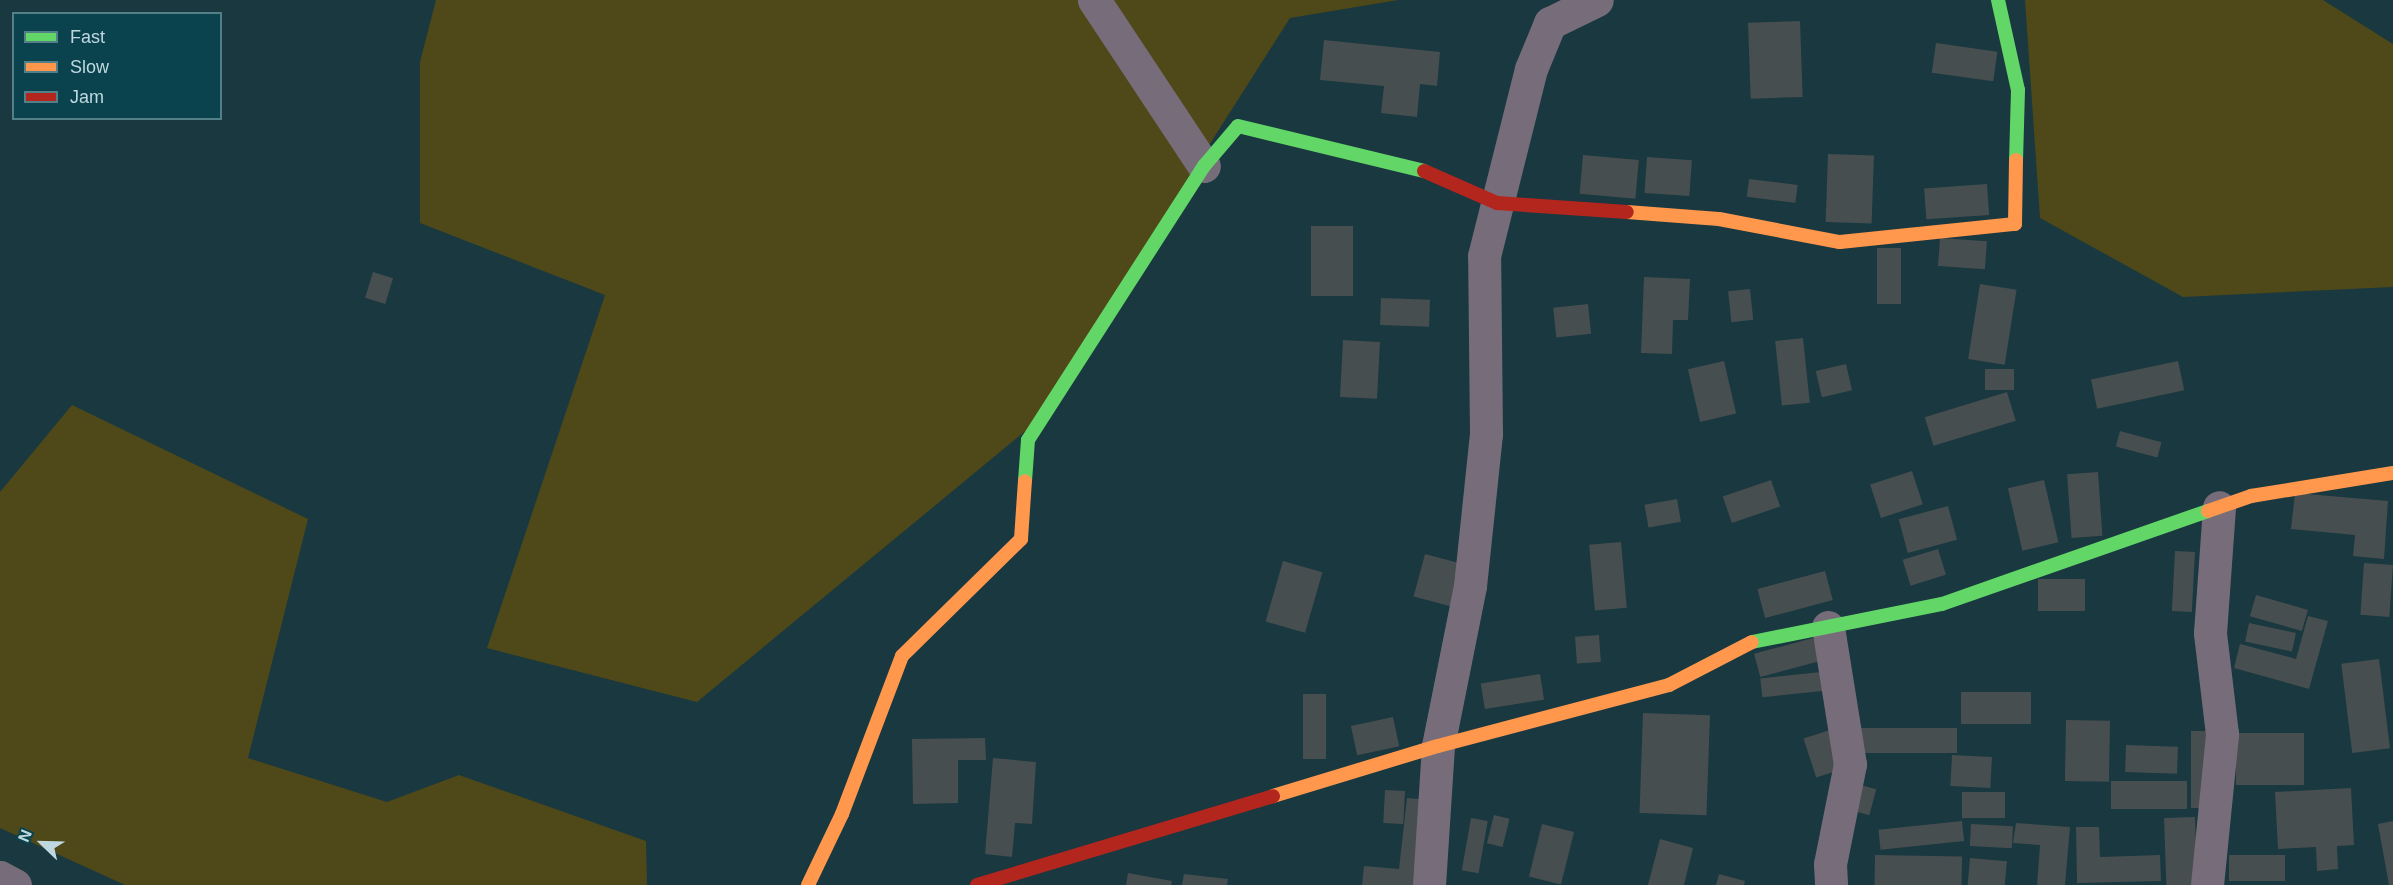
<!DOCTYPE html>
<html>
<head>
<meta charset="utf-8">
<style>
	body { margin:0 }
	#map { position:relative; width:2393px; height:885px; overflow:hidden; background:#19383f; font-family:Arial,sans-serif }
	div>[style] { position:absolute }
	.green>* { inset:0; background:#4f4819 }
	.building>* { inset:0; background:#474e50; transform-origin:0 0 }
	.street>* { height:33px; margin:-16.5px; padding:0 16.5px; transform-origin:16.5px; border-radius:16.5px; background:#776d7a }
	.fast>* { height:14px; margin:-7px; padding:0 7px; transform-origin:7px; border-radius:7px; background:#63d668 }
	.slow>* { height:14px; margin:-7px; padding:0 7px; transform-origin:7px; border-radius:7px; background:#ff974d }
	.jam>* { height:14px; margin:-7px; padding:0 7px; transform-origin:7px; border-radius:7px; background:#b3261e }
	span { translate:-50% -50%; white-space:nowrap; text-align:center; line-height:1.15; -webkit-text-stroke:4.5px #0a434e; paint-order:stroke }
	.legend { position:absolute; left:12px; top:12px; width:210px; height:108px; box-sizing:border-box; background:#0a434e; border:2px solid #527f88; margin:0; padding:8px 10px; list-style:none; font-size:18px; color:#bfd8df }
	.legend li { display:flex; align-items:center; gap:12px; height:30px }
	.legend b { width:30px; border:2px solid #527f88 }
	.north { position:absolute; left:12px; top:813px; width:60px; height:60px; -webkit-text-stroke:4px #0a434e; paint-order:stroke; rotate:293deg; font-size:16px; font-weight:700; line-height:24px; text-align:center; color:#bfd8df }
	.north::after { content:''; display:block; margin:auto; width:21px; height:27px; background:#bfd8df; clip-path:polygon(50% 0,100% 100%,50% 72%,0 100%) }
</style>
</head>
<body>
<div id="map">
	<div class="green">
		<div style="clip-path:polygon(436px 0,1398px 0,1290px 18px,1029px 428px,697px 702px,487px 648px,605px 295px,420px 223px,420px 62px)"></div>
		<div style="clip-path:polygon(2025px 0,2323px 0,2393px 44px,2393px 287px,2183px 297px,2040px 218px)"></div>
		<div style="clip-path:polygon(72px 405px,308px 519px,248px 758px,387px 802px,459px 775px,646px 841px,647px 885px,125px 885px,0 828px,0 492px)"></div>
	</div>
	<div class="building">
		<div style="left:1800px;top:21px;width:76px;height:52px;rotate:88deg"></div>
		<div style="clip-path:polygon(1324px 40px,1440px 52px,1437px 86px,1420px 84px,1417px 117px,1381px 113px,1384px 86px,1320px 80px)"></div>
		<div style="left:1936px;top:43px;width:62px;height:30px;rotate:8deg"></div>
		<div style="left:1828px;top:154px;width:46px;height:68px;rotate:2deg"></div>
		<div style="left:1583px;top:155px;width:56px;height:39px;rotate:5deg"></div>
		<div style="left:1647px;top:157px;width:45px;height:36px;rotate:4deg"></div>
		<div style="left:1749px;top:179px;width:49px;height:18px;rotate:7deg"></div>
		<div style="left:1987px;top:184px;width:31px;height:63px;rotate:86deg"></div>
		<div style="left:1353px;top:226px;width:70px;height:42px;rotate:90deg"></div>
		<div style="left:1940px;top:238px;width:47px;height:28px;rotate:4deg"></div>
		<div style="left:1901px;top:248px;width:56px;height:24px;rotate:90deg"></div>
		<div style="left:373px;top:272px;width:21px;height:27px;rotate:17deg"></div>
		<div style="clip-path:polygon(1644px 277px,1690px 279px,1688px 320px,1673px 320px,1672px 354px,1641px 353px)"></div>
		<div style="left:1980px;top:284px;width:37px;height:76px;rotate:9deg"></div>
		<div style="left:1750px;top:289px;width:31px;height:22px;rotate:84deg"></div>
		<div style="left:1381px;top:298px;width:49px;height:27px;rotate:2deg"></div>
		<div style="left:1588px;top:304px;width:30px;height:35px;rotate:84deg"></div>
		<div style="left:1803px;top:338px;width:65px;height:28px;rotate:84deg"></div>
		<div style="left:1343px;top:340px;width:37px;height:57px;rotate:3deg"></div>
		<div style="left:1724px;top:361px;width:54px;height:37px;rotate:77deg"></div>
		<div style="left:2178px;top:361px;width:30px;height:89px;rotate:78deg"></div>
		<div style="left:1846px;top:364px;width:27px;height:31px;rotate:77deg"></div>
		<div style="left:2014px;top:369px;width:21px;height:29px;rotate:90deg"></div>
		<div style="left:2007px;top:392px;width:30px;height:86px;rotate:73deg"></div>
		<div style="left:2120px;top:431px;width:43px;height:16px;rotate:15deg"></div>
		<div style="left:1912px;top:471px;width:35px;height:44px;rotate:72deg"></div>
		<div style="left:2098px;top:472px;width:64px;height:31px;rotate:86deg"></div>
		<div style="left:1771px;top:480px;width:28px;height:51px;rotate:71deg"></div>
		<div style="left:2044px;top:480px;width:64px;height:37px;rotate:77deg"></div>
		<div style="clip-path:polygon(2295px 493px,2388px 501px,2384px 559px,2353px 556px,2355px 535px,2291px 529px)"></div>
		<div style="left:1677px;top:499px;width:23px;height:33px;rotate:80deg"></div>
		<div style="left:1948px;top:506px;width:35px;height:51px;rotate:75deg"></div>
		<div style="left:1621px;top:542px;width:66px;height:32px;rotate:85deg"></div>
		<div style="left:1938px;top:549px;width:27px;height:37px;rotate:73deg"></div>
		<div style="left:2175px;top:551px;width:20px;height:60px;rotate:3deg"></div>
		<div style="left:1425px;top:554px;width:42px;height:44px;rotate:15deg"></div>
		<div style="left:1283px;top:561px;width:41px;height:63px;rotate:16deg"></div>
		<div style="left:2364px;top:563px;width:29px;height:52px;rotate:4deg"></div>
		<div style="left:1825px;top:571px;width:30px;height:70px;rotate:75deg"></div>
		<div style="left:2085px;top:579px;width:32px;height:47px;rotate:90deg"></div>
		<div style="left:2256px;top:595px;width:54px;height:22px;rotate:16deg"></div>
		<div style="clip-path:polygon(2308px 616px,2328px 621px,2309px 689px,2234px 668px,2240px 644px,2296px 659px)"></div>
		<div style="left:2249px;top:623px;width:48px;height:19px;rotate:12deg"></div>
		<div style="left:1599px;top:635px;width:27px;height:24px;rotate:86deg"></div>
		<div style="left:1813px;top:638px;width:24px;height:61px;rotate:75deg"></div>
		<div style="left:2379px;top:659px;width:90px;height:38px;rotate:83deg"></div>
		<div style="left:1821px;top:672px;width:19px;height:61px;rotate:84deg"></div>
		<div style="left:1540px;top:674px;width:26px;height:60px;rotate:81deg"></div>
		<div style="left:2031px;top:692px;width:32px;height:70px;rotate:90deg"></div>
		<div style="left:1303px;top:694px;width:23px;height:65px"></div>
		<div style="left:1643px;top:713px;width:67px;height:100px;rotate:2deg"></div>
		<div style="left:1393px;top:717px;width:30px;height:43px;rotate:78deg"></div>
		<div style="left:2066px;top:720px;width:44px;height:61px;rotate:1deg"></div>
		<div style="left:1855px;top:728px;width:102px;height:25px"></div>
		<div style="left:1833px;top:729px;width:41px;height:31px;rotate:72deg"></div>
		<div style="left:2191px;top:731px;width:22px;height:77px"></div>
		<div style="left:2236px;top:733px;width:68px;height:52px"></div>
		<div style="clip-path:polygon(985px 738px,986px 760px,958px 760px,958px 803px,913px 804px,912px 739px)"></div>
		<div style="left:2126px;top:745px;width:52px;height:27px;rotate:2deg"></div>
		<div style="left:1952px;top:755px;width:40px;height:31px;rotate:3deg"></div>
		<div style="clip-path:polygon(993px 758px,1036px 762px,1032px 824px,1015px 823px,1012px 857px,985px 854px)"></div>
		<div style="left:2111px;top:781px;width:76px;height:28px"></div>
		<div style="left:1857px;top:784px;width:20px;height:27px;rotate:15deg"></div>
		<div style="clip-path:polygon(2351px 788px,2354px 845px,2337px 846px,2338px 869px,2317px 871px,2316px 847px,2278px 849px,2275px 792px)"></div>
		<div style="left:1385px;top:790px;width:20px;height:33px;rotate:3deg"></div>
		<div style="left:1962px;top:792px;width:43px;height:26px"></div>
		<div style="clip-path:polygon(1407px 798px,1430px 800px,1421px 885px,1362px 885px,1364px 866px,1399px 869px)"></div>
		<div style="left:1494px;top:815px;width:16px;height:29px;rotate:14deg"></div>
		<div style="left:2195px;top:817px;width:68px;height:31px;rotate:88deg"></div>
		<div style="left:1471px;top:818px;width:17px;height:53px;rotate:10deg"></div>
		<div style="left:1962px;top:821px;width:20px;height:84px;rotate:84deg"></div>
		<div style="clip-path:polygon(2393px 821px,2393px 885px,2389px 885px,2378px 824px)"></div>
		<div style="clip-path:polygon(2016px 823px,2070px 827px,2065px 885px,2037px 885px,2040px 845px,2013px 843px)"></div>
		<div style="left:1542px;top:824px;width:33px;height:54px;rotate:14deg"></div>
		<div style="left:1971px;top:824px;width:42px;height:22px;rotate:3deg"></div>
		<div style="clip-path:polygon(2076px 827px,2099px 827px,2100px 857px,2160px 855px,2161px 881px,2077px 883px)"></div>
		<div style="clip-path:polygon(1660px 839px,1693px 848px,1684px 885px,1648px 885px)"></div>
		<div style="left:1875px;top:855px;width:87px;height:30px;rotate:1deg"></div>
		<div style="left:2285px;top:855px;width:26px;height:56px;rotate:90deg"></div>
		<div style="left:1970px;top:858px;width:37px;height:27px;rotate:5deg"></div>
		<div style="clip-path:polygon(1128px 873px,1172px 881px,1171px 885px,1126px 885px)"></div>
		<div style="clip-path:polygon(1184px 874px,1228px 879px,1227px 885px,1182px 885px)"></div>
		<div style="clip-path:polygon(1719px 874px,1745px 881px,1744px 885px,1716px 885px)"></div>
	</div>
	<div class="street">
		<div style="left:1094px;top:0;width:199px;rotate:56.5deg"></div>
		<div style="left:1828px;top:627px;width:139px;rotate:80.9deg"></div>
		<div style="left:1850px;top:764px;width:102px;rotate:101.3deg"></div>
		<div style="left:1830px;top:864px;width:21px;rotate:87deg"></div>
		<div style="left:0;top:877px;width:17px;rotate:28deg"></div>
		<div style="left:1429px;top:885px;width:139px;rotate:-86.3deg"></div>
		<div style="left:1438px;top:746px;width:163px;rotate:-78.7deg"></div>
		<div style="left:1470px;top:586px;width:153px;rotate:-84deg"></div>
		<div style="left:1486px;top:434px;width:178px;rotate:-90.6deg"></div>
		<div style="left:1484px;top:256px;width:193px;rotate:-75.9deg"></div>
		<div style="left:1531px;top:69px;width:50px;rotate:-67.6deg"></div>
		<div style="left:1550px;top:23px;width:52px;rotate:-26.1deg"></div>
		<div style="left:2207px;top:885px;width:152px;rotate:-84.3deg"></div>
		<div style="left:2222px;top:734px;width:102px;rotate:-96.8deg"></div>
		<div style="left:2210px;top:633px;width:126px;rotate:-85.9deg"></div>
	</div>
	<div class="fast">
		<div style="left:1998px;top:0;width:92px;rotate:77.5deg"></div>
		<div style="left:2018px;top:90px;width:70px;rotate:91.6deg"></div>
		<div style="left:1025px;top:481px;width:41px;rotate:-85.8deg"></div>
		<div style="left:1028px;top:440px;width:326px;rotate:-57.3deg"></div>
		<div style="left:1204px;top:166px;width:52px;rotate:-49.6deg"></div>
		<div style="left:1238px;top:126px;width:191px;rotate:13.6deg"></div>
		<div style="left:1752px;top:642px;width:194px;rotate:-11.3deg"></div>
		<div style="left:1942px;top:604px;width:282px;rotate:-19.3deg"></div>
	</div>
	<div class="slow">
		<div style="left:1627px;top:212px;width:92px;rotate:4.4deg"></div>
		<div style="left:1719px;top:219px;width:123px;rotate:10.8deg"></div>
		<div style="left:1840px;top:242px;width:176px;rotate:-5.9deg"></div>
		<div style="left:2015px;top:224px;width:64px;rotate:-89.1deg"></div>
		<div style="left:2208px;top:511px;width:46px;rotate:-19.2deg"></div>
		<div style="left:2251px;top:496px;width:144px;rotate:-9.2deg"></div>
		<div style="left:1273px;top:796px;width:172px;rotate:-16.9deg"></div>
		<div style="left:1438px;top:746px;width:239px;rotate:-14.8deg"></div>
		<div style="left:1669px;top:685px;width:93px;rotate:-27.4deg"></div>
		<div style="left:808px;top:885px;width:79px;rotate:-64.4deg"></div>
		<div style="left:842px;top:814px;width:169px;rotate:-69.2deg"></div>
		<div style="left:902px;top:656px;width:167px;rotate:-44.5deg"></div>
		<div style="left:1021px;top:539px;width:58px;rotate:-86.1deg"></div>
	</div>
	<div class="jam">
		<div style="left:1424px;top:171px;width:80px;rotate:23.7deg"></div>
		<div style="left:1497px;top:203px;width:130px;rotate:4deg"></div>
		<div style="left:977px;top:885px;width:309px;rotate:-16.7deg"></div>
	</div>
	<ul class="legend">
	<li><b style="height:8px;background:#63d668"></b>Fast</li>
	<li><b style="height:8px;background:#ff974d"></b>Slow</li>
	<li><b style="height:8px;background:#b3261e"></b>Jam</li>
	</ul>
	<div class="north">N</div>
</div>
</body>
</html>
